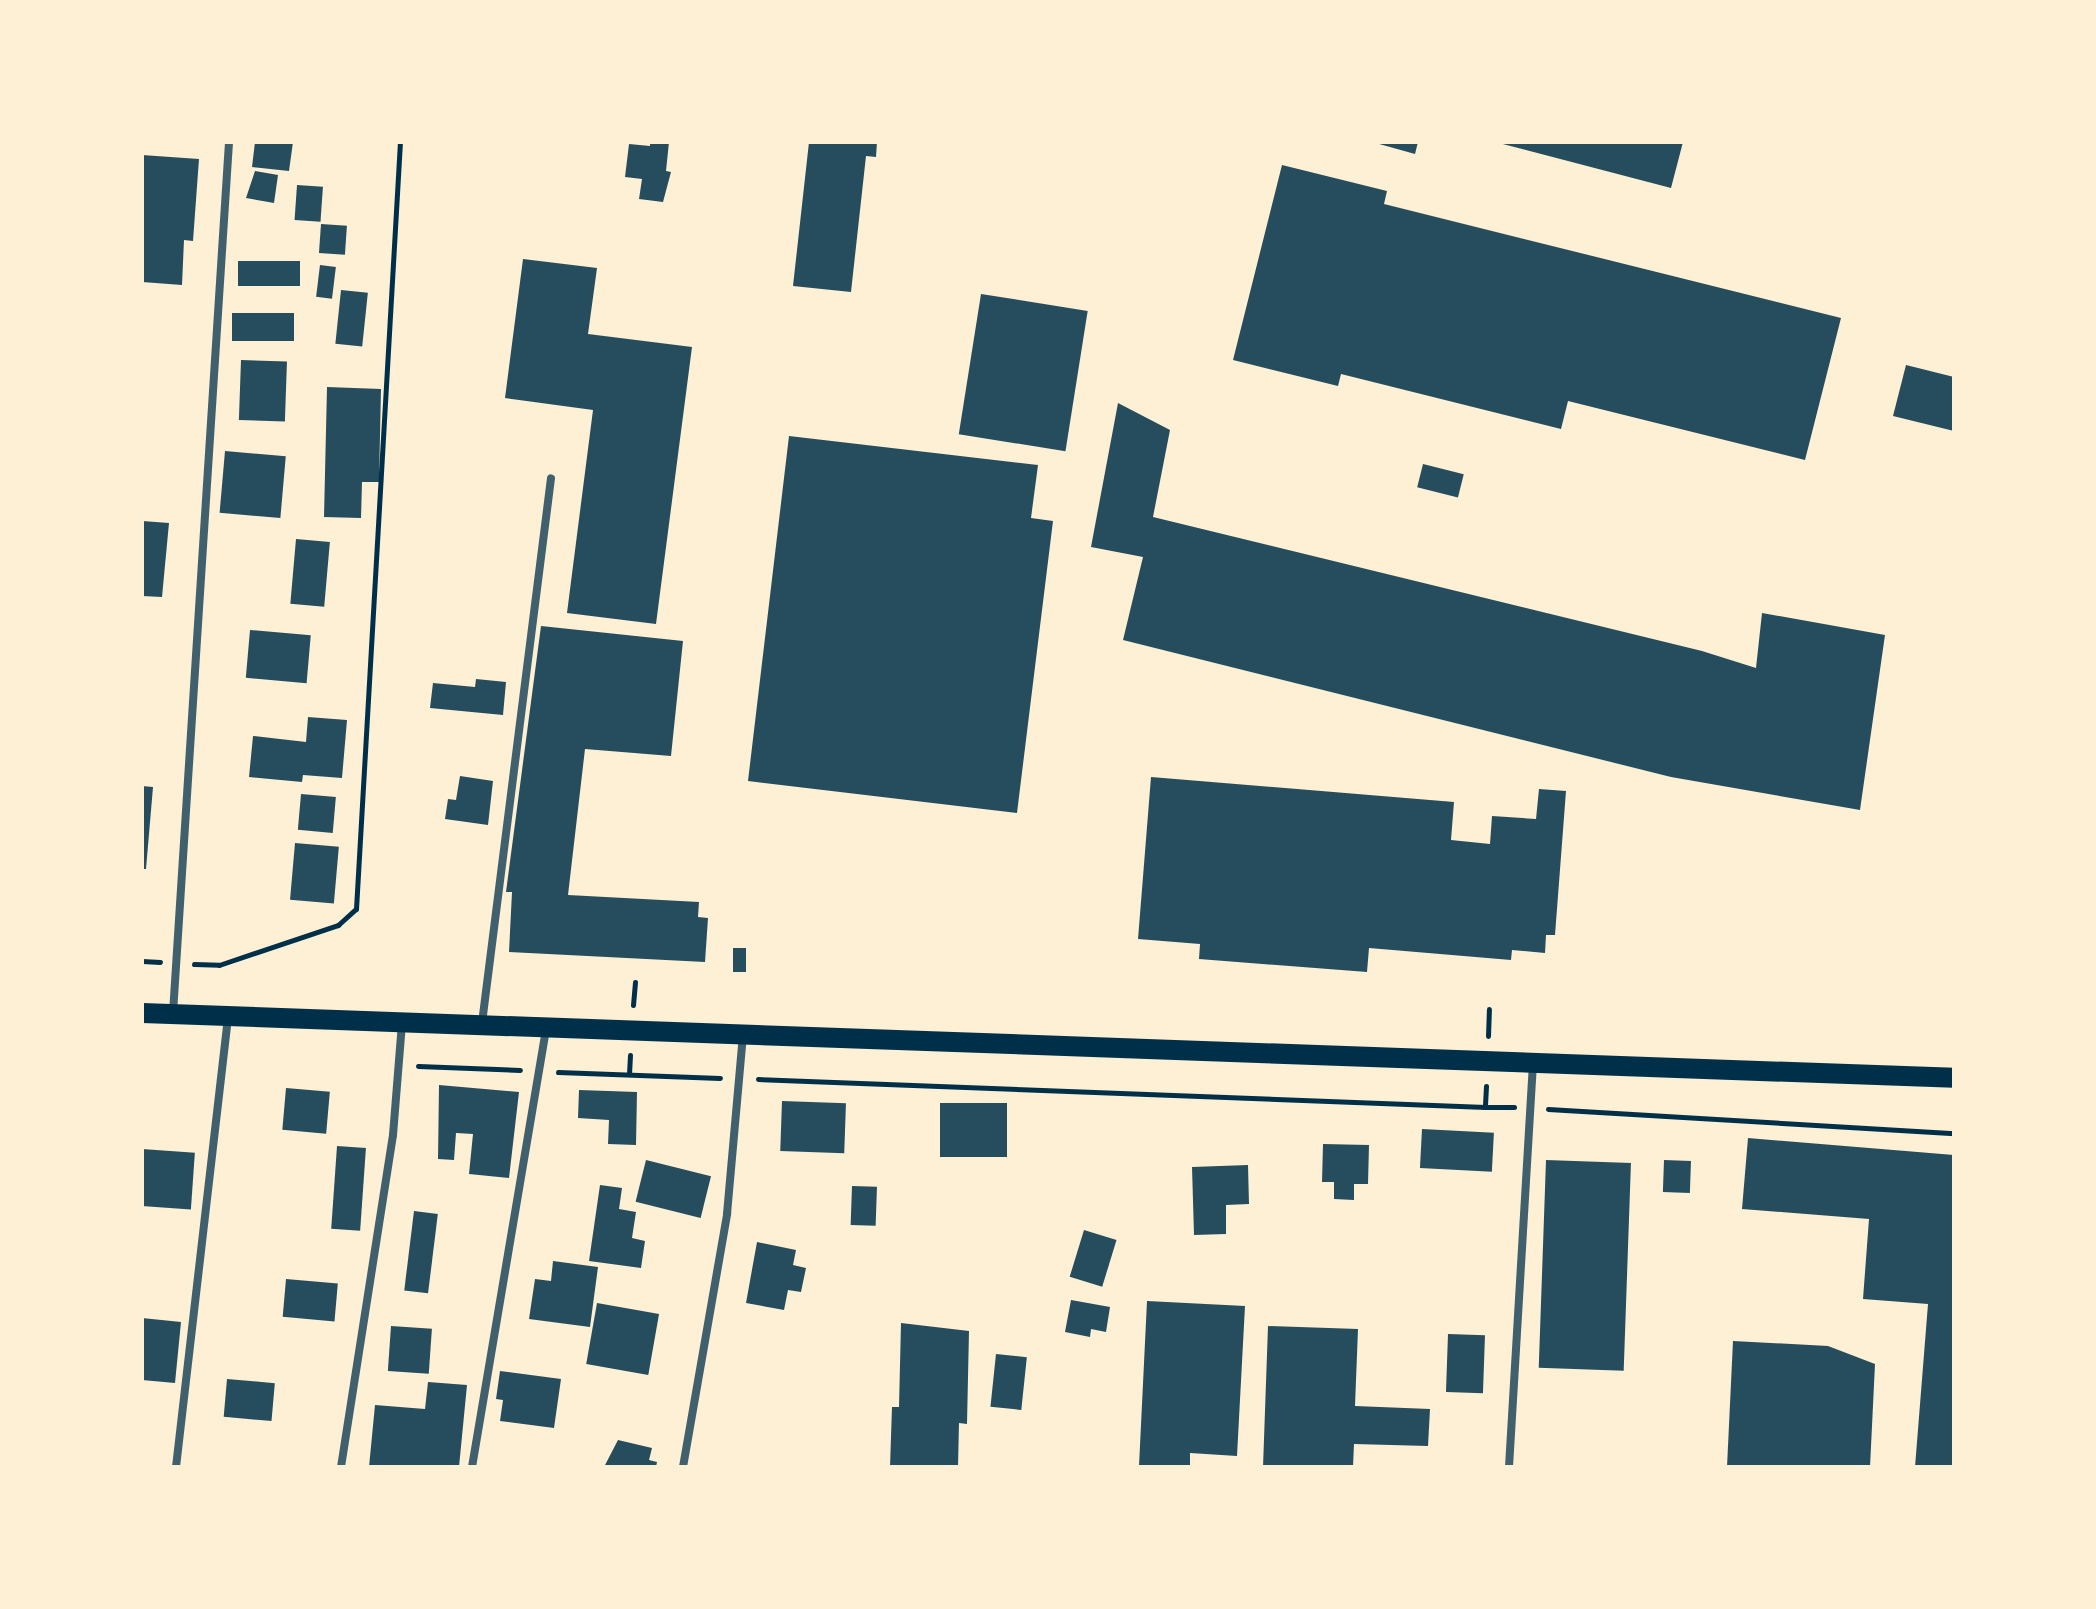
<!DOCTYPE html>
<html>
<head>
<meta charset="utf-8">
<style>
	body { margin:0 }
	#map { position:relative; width:2096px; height:1609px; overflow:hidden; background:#fdf0d5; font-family:"Noto Serif",serif }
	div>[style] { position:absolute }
	.building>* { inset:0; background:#264d5e; transform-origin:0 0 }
	.path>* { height:5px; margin:-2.5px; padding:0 2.5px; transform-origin:2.5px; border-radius:2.5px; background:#003049 }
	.minor>* { height:8px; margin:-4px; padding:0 4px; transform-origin:4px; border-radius:4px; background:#3f606c }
	.primary>* { height:20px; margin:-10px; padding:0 10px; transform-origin:10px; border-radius:10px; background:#003049 }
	span { translate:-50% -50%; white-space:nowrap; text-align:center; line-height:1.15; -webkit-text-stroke:8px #fdf0d5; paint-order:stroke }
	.frame { position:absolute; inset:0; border:144px solid #fdf0d5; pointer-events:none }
</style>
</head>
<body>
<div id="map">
	<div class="building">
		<div style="clip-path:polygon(255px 142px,293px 142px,289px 171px,252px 167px)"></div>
		<div style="clip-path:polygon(650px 142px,669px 142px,666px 171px,671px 172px,663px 202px,639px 199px,642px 179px,625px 177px,629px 144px,650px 146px)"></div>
		<div style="clip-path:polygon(809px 142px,877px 142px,876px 157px,866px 156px,851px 292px,793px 286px)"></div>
		<div style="clip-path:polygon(1372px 142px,1418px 142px,1415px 154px)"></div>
		<div style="clip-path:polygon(1495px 142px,1683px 142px,1671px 188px)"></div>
		<div style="clip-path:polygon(142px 155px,199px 159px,193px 241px,184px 240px,182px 285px,142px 282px)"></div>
		<div style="clip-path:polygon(1282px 165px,1387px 191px,1384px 204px,1841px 318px,1805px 460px,1568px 401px,1561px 429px,1341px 374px,1338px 386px,1233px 360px)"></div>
		<div style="clip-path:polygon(255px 171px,278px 175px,274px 203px,246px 198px)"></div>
		<div style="left:297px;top:185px;width:26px;height:35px;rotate:4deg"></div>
		<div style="left:321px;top:224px;width:26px;height:29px;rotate:4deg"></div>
		<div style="clip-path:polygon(523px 259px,597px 268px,588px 334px,692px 347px,656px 624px,567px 613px,593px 410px,505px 398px)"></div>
		<div style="left:238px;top:261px;width:62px;height:25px"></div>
		<div style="left:320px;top:265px;width:16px;height:32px;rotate:7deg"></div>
		<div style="left:341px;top:290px;width:27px;height:54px;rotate:6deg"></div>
		<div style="left:981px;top:294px;width:108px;height:142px;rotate:9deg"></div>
		<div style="left:232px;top:313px;width:62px;height:28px"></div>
		<div style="left:241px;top:360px;width:46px;height:60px;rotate:2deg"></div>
		<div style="clip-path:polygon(1906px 365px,1954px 377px,1954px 431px,1893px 416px)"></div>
		<div style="clip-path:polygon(327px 387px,381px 389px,379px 482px,362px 482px,361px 518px,324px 517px)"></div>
		<div style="clip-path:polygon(1118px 403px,1170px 430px,1153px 517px,1702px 651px,1756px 668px,1762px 613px,1885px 635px,1860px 810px,1671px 777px,1123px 640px,1143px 557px,1091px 547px)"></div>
		<div style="clip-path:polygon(789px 436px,1038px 465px,1031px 518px,1053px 521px,1017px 813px,748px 781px)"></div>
		<div style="left:225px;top:451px;width:61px;height:62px;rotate:5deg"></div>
		<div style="left:1423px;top:464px;width:42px;height:24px;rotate:14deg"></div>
		<div style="clip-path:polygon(142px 521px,169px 523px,162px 597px,142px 596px)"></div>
		<div style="left:296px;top:539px;width:34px;height:65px;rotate:5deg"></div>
		<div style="clip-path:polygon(541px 626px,683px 641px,671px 756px,585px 749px,568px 895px,699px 902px,698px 917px,708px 918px,705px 962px,509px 952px,512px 892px,506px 892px)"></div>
		<div style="left:250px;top:630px;width:61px;height:48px;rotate:5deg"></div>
		<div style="clip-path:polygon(476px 679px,506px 682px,503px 715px,430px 708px,433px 683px,475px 687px)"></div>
		<div style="clip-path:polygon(308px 717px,347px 720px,342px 778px,303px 775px,302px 782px,249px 777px,253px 736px,306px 742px)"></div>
		<div style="clip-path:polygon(460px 776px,493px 781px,488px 825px,445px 819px,448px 799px,456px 800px)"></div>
		<div style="clip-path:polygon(1151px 777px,1454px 802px,1451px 840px,1490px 844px,1492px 816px,1536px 819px,1539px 789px,1566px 791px,1555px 935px,1546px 935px,1545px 953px,1512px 950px,1511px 960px,1369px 948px,1367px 972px,1199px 959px,1200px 944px,1138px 939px)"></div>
		<div style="clip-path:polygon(142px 786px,153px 787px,146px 869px,142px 869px)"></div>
		<div style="left:301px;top:794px;width:35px;height:36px;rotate:5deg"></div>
		<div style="left:295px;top:843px;width:44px;height:57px;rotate:5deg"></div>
		<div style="left:746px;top:948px;width:24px;height:13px;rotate:90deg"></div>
		<div style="clip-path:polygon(439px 1085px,519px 1092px,509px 1178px,469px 1174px,473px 1134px,456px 1133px,454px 1160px,438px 1159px)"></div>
		<div style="left:286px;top:1088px;width:44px;height:42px;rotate:5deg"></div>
		<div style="clip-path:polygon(579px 1090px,637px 1092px,636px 1145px,608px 1144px,609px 1120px,578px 1118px)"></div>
		<div style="left:782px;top:1101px;width:64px;height:50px;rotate:2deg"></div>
		<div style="left:940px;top:1103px;width:67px;height:54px"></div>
		<div style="left:1422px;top:1129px;width:72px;height:39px;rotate:3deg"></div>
		<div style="clip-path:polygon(1748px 1138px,1954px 1155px,1954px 1467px,1915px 1467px,1928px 1304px,1863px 1299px,1869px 1219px,1742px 1209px)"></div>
		<div style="clip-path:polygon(1323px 1144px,1369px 1145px,1368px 1184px,1354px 1184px,1354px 1200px,1334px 1199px,1334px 1182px,1322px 1182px)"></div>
		<div style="left:337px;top:1146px;width:29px;height:83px;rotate:4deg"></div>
		<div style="left:142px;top:1149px;width:53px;height:57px;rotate:4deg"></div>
		<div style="left:646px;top:1160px;width:67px;height:43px;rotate:14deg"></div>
		<div style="left:1546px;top:1160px;width:85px;height:208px;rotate:2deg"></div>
		<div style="left:1664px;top:1160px;width:27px;height:32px;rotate:2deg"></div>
		<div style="clip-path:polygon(1248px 1165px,1249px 1204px,1226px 1205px,1226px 1234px,1194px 1235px,1192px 1167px)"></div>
		<div style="clip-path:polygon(600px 1185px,622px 1188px,619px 1209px,636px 1212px,632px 1238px,645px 1241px,641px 1268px,589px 1261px)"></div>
		<div style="left:852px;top:1186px;width:25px;height:39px;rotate:2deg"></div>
		<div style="left:414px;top:1211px;width:24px;height:80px;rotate:7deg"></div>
		<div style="left:1084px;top:1230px;width:34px;height:49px;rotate:17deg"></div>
		<div style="clip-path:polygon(757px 1242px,796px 1250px,793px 1265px,806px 1268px,801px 1292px,788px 1290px,784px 1310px,746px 1303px)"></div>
		<div style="clip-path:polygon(553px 1261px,598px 1267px,590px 1327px,529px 1319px,535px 1279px,551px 1281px)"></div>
		<div style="left:286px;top:1279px;width:52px;height:38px;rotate:5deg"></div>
		<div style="clip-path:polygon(1071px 1300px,1110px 1307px,1106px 1332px,1091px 1329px,1090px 1337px,1065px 1332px)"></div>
		<div style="clip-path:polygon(1147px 1301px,1245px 1306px,1237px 1456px,1190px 1453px,1190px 1467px,1139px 1466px)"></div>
		<div style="left:597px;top:1303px;width:63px;height:62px;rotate:10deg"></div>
		<div style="clip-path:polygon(142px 1318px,181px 1322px,175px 1383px,142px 1380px)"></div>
		<div style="clip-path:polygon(901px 1323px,969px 1331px,967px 1424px,959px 1423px,958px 1467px,890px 1467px,892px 1407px,899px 1407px)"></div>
		<div style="left:391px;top:1326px;width:41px;height:45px;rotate:4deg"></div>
		<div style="clip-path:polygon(1268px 1326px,1358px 1329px,1355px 1406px,1430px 1409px,1428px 1446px,1354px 1444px,1353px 1467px,1263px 1467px)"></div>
		<div style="left:1448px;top:1334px;width:37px;height:58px;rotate:2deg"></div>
		<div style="clip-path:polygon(1733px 1341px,1828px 1346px,1875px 1364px,1870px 1467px,1727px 1467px)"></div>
		<div style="left:996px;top:1354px;width:31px;height:53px;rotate:6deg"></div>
		<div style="clip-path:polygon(500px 1371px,561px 1379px,554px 1428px,500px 1421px,503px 1400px,496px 1399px)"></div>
		<div style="left:227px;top:1379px;width:48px;height:38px;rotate:5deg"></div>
		<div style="clip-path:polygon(428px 1382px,467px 1385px,459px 1467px,369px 1467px,375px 1405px,425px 1409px)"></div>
		<div style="clip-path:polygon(618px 1440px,652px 1448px,649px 1460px,657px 1462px,656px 1467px,604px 1467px)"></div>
	</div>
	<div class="path">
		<div style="left:142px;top:961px;width:18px;rotate:3deg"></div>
		<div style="left:194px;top:964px;width:25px;rotate:2deg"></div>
		<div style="left:219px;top:965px;width:126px;rotate:-18.6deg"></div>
		<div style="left:338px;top:925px;width:24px;rotate:-42deg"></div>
		<div style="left:356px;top:909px;width:768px;rotate:-86.72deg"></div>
		<div style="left:633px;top:1005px;width:23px;rotate:-85deg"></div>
		<div style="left:1488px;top:1036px;width:27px;rotate:-88deg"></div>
		<div style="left:418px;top:1066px;width:102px;rotate:2.2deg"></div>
		<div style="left:558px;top:1072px;width:162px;rotate:2.1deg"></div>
		<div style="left:629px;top:1074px;width:19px;rotate:-87deg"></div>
		<div style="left:758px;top:1079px;width:728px;rotate:2.21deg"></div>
		<div style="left:1486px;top:1086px;width:21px;rotate:93deg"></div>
		<div style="left:1485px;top:1107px;width:29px"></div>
		<div style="left:1548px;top:1109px;width:407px;rotate:3.4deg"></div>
	</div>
	<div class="minor">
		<div style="left:173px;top:1013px;width:873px;rotate:-86.32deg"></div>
		<div style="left:482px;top:1023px;width:549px;rotate:-82.78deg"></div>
		<div style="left:176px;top:1467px;width:451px;rotate:-83.4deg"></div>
		<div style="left:341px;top:1467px;width:336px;rotate:-81.1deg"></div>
		<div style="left:393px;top:1135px;width:111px;rotate:-85.4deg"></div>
		<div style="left:472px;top:1467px;width:443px;rotate:-80.4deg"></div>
		<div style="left:683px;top:1467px;width:257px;rotate:-80.1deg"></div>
		<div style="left:727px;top:1214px;width:179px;rotate:-84.9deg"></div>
		<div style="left:1509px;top:1467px;width:405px;rotate:-86.6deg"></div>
	</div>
	<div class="primary">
		<div style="left:142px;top:1013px;width:1813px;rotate:2.05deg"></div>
	</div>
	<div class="frame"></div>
</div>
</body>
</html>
